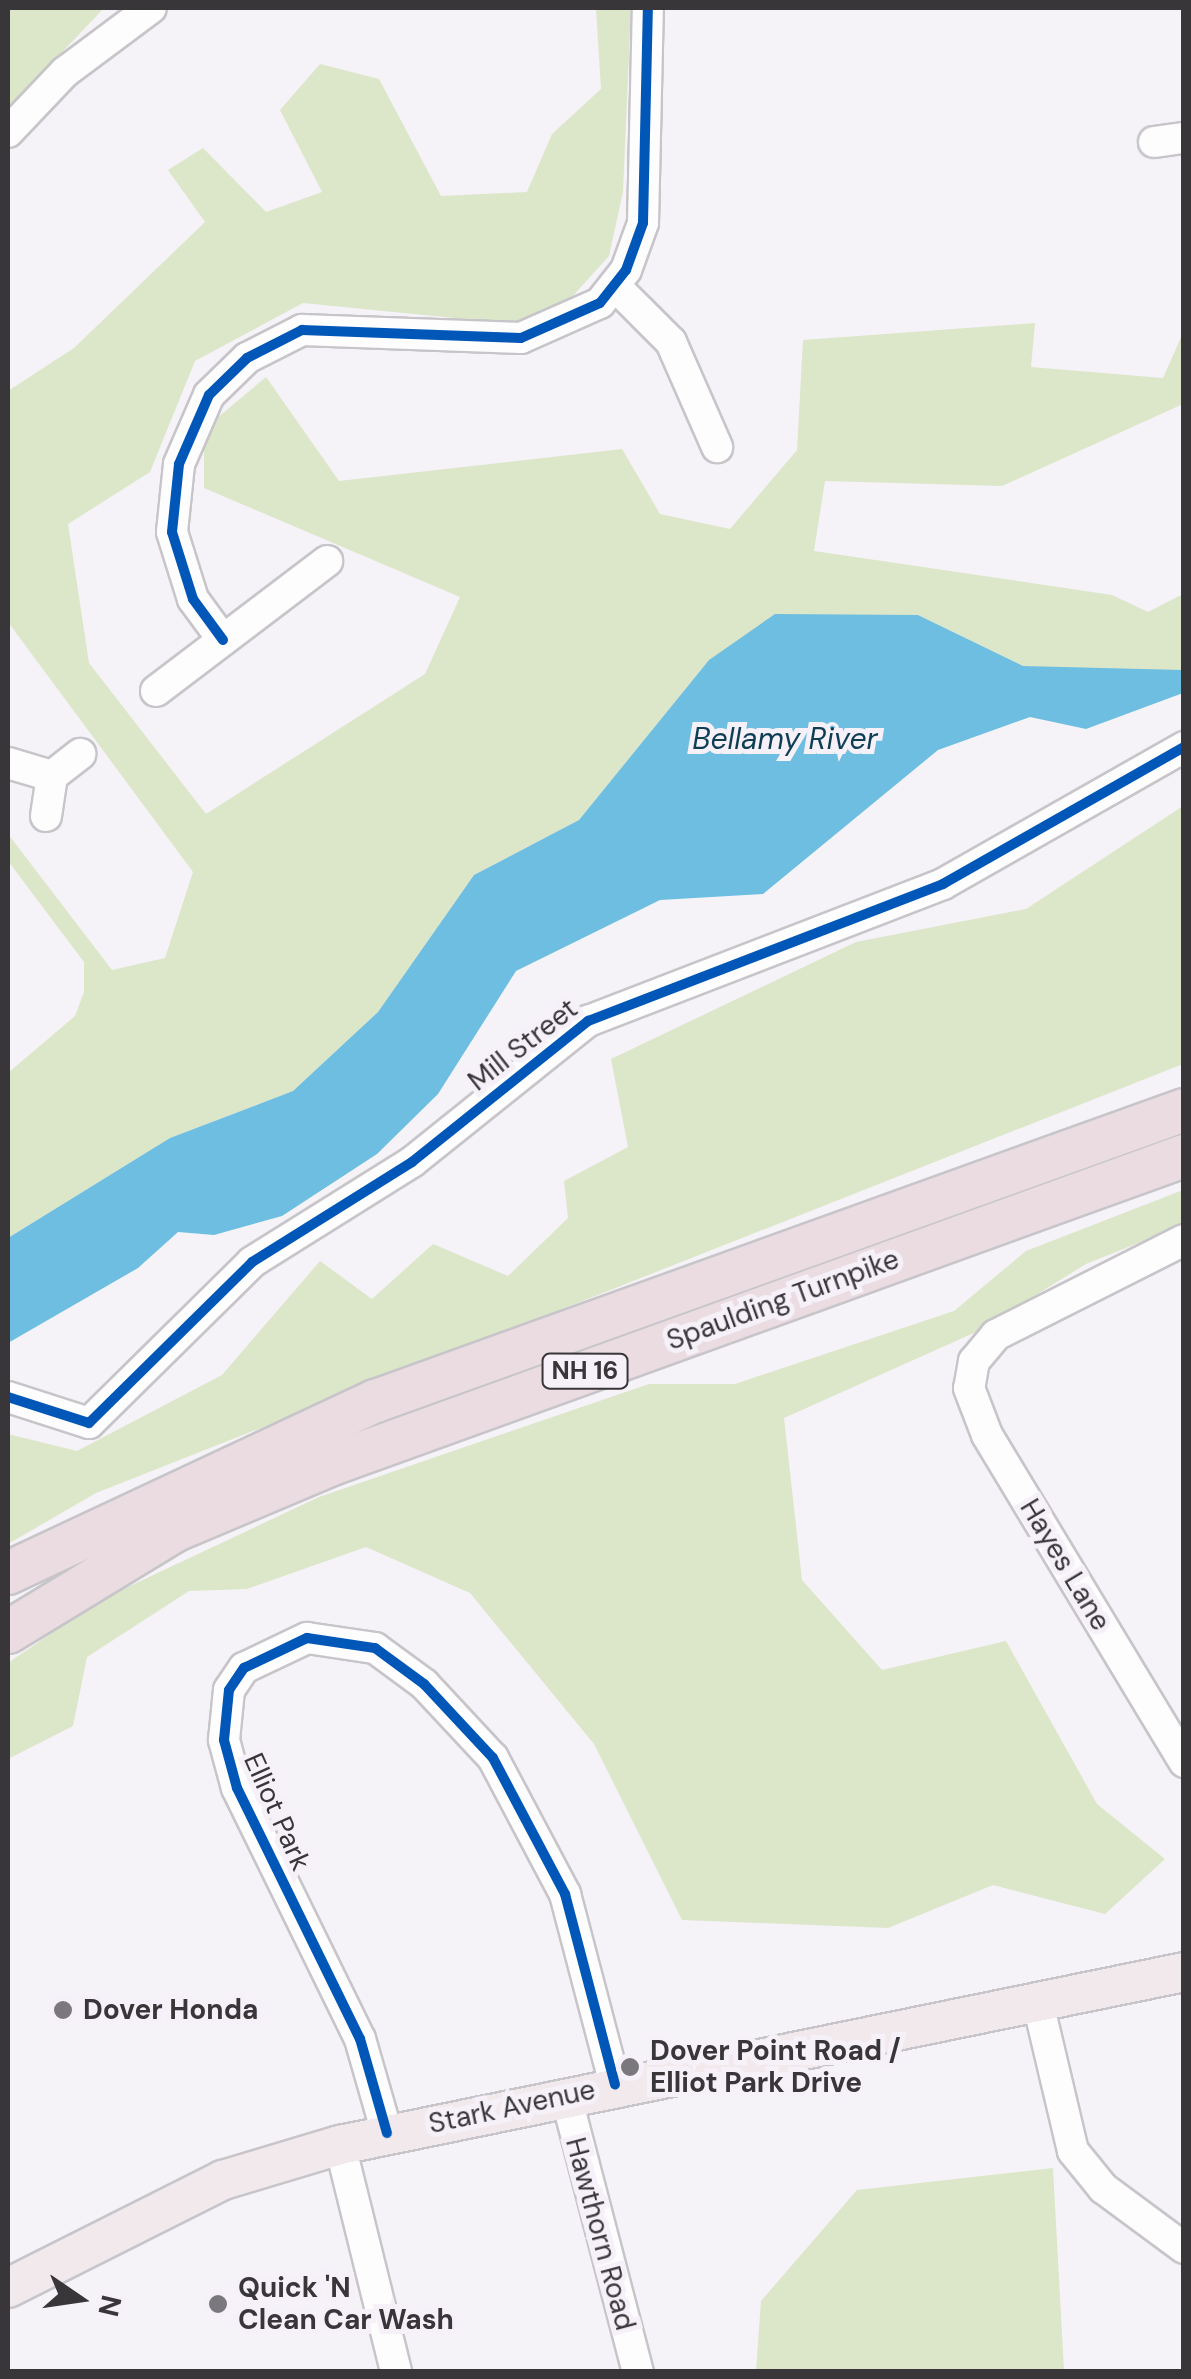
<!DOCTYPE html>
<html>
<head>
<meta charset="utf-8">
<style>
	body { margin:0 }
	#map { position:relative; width:1191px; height:2379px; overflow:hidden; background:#f5f3f7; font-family:"DM Sans",sans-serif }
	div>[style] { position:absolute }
	.green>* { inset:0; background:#dce6c9 }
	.water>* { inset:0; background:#6dbee1 }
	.roads { filter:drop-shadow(2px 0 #c7c5c9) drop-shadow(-2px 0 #c7c5c9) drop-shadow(0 2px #c7c5c9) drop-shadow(0 -2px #c7c5c9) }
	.minor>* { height:30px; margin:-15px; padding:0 15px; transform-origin:15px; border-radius:15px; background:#fefdfe }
	.major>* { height:38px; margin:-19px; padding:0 19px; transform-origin:19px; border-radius:19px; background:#f2e9ec }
	.highway>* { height:42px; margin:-21px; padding:0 21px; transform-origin:21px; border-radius:21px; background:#eadce0 }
	.cycleway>* { height:10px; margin:-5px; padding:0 5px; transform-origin:5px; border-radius:5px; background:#0057b8 }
	.dots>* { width:28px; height:28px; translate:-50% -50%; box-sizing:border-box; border:5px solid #f6f1f9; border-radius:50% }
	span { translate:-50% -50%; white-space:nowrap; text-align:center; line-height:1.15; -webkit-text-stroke:10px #f6f1f9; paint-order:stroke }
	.shield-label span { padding:2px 8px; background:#f6f1f9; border:2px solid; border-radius:8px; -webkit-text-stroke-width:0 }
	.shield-label { font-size:25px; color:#383639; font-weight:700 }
	.street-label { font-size:28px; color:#383639 }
	.poi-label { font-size:28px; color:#383639; font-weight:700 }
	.left { translate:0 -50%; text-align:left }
	.water-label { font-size:30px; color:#0e3e53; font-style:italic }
	.frame { position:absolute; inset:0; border:10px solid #383639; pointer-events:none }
	.north { position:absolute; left:30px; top:2249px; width:100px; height:100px; -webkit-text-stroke:8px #f6f1f9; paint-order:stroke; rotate:103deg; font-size:28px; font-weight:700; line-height:40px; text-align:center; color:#383639 }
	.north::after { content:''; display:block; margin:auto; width:35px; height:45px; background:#383639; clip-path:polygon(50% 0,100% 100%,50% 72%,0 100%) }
</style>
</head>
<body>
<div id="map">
	<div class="green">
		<div style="clip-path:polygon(8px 8px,104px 8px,8px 109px)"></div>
		<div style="clip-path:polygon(596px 8px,631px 8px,623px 192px,609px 256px,570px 299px,516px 324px,303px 303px,195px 361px,150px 472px,68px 524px,89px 663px,206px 814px,425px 674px,460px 597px,204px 488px,204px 429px,266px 377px,339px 481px,622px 449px,660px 514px,730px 529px,797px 450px,803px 340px,1035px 323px,1031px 367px,1163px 378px,1183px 333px,1183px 404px,1002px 486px,825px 481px,814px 551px,1112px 595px,1148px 612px,1183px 594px,1183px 674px,1023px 666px,918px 615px,709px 660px,579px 820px,474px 875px,378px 1012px,293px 1091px,170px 1138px,8px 1238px,8px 1073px,75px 1016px,84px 992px,84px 962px,8px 861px,8px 834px,112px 970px,165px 958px,193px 872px,8px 622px,8px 391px,74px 348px,205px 222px,168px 170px,203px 148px,266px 212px,322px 192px,280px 110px,320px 64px,379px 79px,441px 196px,527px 192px,552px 134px,601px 89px)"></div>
		<div style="clip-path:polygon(1183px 806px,1183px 1064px,96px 1493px,8px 1544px,8px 1434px,77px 1451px,222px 1375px,320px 1261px,372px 1299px,433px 1244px,508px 1276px,568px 1218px,564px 1181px,628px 1147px,611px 1059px,856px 942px,1026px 909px)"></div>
		<div style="clip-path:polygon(1183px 1190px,1183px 1225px,1086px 1264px,976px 1332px,784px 1418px,802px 1580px,882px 1670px,1006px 1641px,1097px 1804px,1165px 1859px,1105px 1914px,993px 1885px,888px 1928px,682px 1920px,594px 1744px,470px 1593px,366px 1547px,247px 1589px,189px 1591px,87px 1657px,73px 1726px,8px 1759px,8px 1663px,100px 1600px,319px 1497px,649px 1384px,735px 1384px,954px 1311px,1026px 1251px)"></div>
		<div style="clip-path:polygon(1053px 2168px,1064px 2371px,756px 2371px,761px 2301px,857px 2190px)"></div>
	</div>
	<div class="water">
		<div style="clip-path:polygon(775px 614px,918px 615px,1023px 666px,1182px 670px,1183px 693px,1086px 729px,1030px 717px,938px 750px,763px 894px,660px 900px,516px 971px,438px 1094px,377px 1154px,282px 1216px,214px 1235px,178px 1232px,138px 1268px,8px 1343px,8px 1238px,170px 1138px,293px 1091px,378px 1012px,474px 875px,579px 820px,709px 660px)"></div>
	</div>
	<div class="roads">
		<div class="minor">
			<div style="left:8px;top:132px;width:83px;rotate:-46.5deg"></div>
			<div style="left:65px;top:72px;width:107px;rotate:-36.7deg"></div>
			<div style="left:1154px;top:142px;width:30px;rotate:-8deg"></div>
			<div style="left:616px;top:287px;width:78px;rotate:45deg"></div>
			<div style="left:671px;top:342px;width:115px;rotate:66.3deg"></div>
			<div style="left:223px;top:640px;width:51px;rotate:-126.2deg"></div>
			<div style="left:193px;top:599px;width:70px;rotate:-107.4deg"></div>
			<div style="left:172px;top:532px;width:68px;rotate:-84.1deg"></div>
			<div style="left:179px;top:464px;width:75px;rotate:-66.5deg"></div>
			<div style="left:209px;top:395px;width:53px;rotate:-44.2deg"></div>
			<div style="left:247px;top:358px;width:62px;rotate:-27deg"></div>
			<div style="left:302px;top:330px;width:219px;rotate:2.1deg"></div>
			<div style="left:521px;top:338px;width:86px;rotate:-23.9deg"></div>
			<div style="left:600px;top:303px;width:42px;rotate:-51.8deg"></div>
			<div style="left:626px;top:270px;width:50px;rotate:-70.1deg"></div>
			<div style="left:643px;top:223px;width:215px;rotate:-88.7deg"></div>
			<div style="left:156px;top:691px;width:215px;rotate:-37.2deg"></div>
			<div style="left:8px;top:763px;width:46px;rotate:16.5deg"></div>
			<div style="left:52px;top:776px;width:36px;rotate:-38deg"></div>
			<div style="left:46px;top:816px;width:40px;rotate:-81.5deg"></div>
			<div style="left:1184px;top:1240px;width:211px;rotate:153.2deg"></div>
			<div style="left:996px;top:1335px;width:34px;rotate:130deg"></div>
			<div style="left:974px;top:1361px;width:27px;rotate:100deg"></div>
			<div style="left:969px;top:1388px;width:50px;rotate:69deg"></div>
			<div style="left:987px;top:1435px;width:382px;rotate:58.9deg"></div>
			<div style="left:8px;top:1397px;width:85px;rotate:17.8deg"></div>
			<div style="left:89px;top:1423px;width:229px;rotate:-44.6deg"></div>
			<div style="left:252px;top:1262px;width:189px;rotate:-32deg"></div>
			<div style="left:412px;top:1162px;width:226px;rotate:-38.7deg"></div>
			<div style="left:588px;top:1021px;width:381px;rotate:-21.1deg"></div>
			<div style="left:943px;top:884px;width:277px;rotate:-29.6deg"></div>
			<div style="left:1038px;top:2003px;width:152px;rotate:76.7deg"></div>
			<div style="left:1073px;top:2151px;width:48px;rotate:51deg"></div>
			<div style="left:1103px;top:2188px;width:101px;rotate:36.5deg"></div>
			<div style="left:566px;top:2096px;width:285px;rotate:75.4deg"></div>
			<div style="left:387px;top:2133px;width:98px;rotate:-106deg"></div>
			<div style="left:360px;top:2039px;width:280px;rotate:-116.1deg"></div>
			<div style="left:237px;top:1788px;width:50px;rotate:-105.2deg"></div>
			<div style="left:224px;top:1740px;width:50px;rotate:-84.3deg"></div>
			<div style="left:229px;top:1690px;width:27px;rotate:-56deg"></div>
			<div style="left:244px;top:1668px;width:70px;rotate:-25.5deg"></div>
			<div style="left:307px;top:1638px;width:69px;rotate:8.4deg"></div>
			<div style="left:375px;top:1648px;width:61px;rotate:36.3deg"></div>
			<div style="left:424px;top:1684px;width:101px;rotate:47deg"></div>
			<div style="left:493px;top:1758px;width:154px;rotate:62.1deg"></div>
			<div style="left:565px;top:1894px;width:197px;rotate:75.3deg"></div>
			<div style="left:340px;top:2145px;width:234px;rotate:76.1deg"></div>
		</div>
		<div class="major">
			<div style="left:8px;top:2288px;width:241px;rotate:-26.7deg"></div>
			<div style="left:223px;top:2180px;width:122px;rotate:-16.7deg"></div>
			<div style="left:340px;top:2145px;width:862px;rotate:-11.58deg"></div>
		</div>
		<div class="highway">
			<div style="left:8px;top:1573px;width:406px;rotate:-25.1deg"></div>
			<div style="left:376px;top:1401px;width:859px;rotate:-19.81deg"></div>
			<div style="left:8px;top:1632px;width:197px;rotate:-31.3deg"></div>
			<div style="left:176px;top:1530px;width:169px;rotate:-22.9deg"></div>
			<div style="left:332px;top:1464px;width:906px;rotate:-19.88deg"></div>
		</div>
	</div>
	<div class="cycleway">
		<div style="left:223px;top:640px;width:51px;rotate:-126.2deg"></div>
		<div style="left:193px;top:599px;width:70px;rotate:-107.4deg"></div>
		<div style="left:172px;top:532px;width:68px;rotate:-84.1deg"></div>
		<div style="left:179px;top:464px;width:75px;rotate:-66.5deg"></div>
		<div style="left:209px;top:395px;width:53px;rotate:-44.2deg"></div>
		<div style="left:247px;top:358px;width:62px;rotate:-27deg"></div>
		<div style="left:302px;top:330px;width:219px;rotate:2.1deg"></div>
		<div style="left:521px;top:338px;width:86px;rotate:-23.9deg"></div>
		<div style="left:600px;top:303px;width:42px;rotate:-51.8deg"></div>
		<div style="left:626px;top:270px;width:50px;rotate:-70.1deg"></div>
		<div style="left:643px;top:223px;width:215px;rotate:-88.7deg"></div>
		<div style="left:8px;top:1397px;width:85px;rotate:17.8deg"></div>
		<div style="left:89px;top:1423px;width:229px;rotate:-44.6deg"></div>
		<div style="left:252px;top:1262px;width:189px;rotate:-32deg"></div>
		<div style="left:412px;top:1162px;width:226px;rotate:-38.7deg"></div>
		<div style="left:588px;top:1021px;width:381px;rotate:-21.1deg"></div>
		<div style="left:943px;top:884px;width:277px;rotate:-29.6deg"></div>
		<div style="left:387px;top:2133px;width:98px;rotate:-106deg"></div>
		<div style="left:360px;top:2039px;width:280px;rotate:-116.1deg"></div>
		<div style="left:237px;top:1788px;width:50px;rotate:-105.2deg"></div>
		<div style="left:224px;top:1740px;width:50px;rotate:-84.3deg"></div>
		<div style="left:229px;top:1690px;width:27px;rotate:-56deg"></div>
		<div style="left:244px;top:1668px;width:70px;rotate:-25.5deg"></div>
		<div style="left:307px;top:1638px;width:69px;rotate:8.4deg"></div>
		<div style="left:375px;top:1648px;width:61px;rotate:36.3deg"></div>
		<div style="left:424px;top:1684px;width:101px;rotate:47deg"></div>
		<div style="left:493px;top:1758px;width:154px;rotate:62.1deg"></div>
		<div style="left:565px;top:1894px;width:197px;rotate:75.3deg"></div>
	</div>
	<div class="dots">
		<div style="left:63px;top:2010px;background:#7a787c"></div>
		<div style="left:630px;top:2067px;background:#7a787c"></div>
		<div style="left:218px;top:2304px;background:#7a787c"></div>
	</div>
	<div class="shield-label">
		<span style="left:585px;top:1371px">NH 16</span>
	</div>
	<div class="street-label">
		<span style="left:523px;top:1045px;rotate:-38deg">Mill Street</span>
		<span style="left:783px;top:1300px;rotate:-20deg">Spaulding Turnpike</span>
		<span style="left:1065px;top:1565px;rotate:59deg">Hayes Lane</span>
		<span style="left:277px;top:1812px;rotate:66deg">Elliot Park</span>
		<span style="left:512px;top:2107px;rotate:-12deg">Stark Avenue</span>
		<span style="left:600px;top:2234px;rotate:75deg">Hawthorn Road</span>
	</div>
	<div class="poi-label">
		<span class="left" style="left:83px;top:2010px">Dover Honda</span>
		<span class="left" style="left:650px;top:2067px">Dover Point Road /<br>Elliot Park Drive</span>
		<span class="left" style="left:238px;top:2304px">Quick 'N<br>Clean Car Wash</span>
	</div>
	<div class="water-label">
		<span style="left:785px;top:739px">Bellamy River</span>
	</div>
	<div class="frame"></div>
	<div class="north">N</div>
</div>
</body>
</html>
